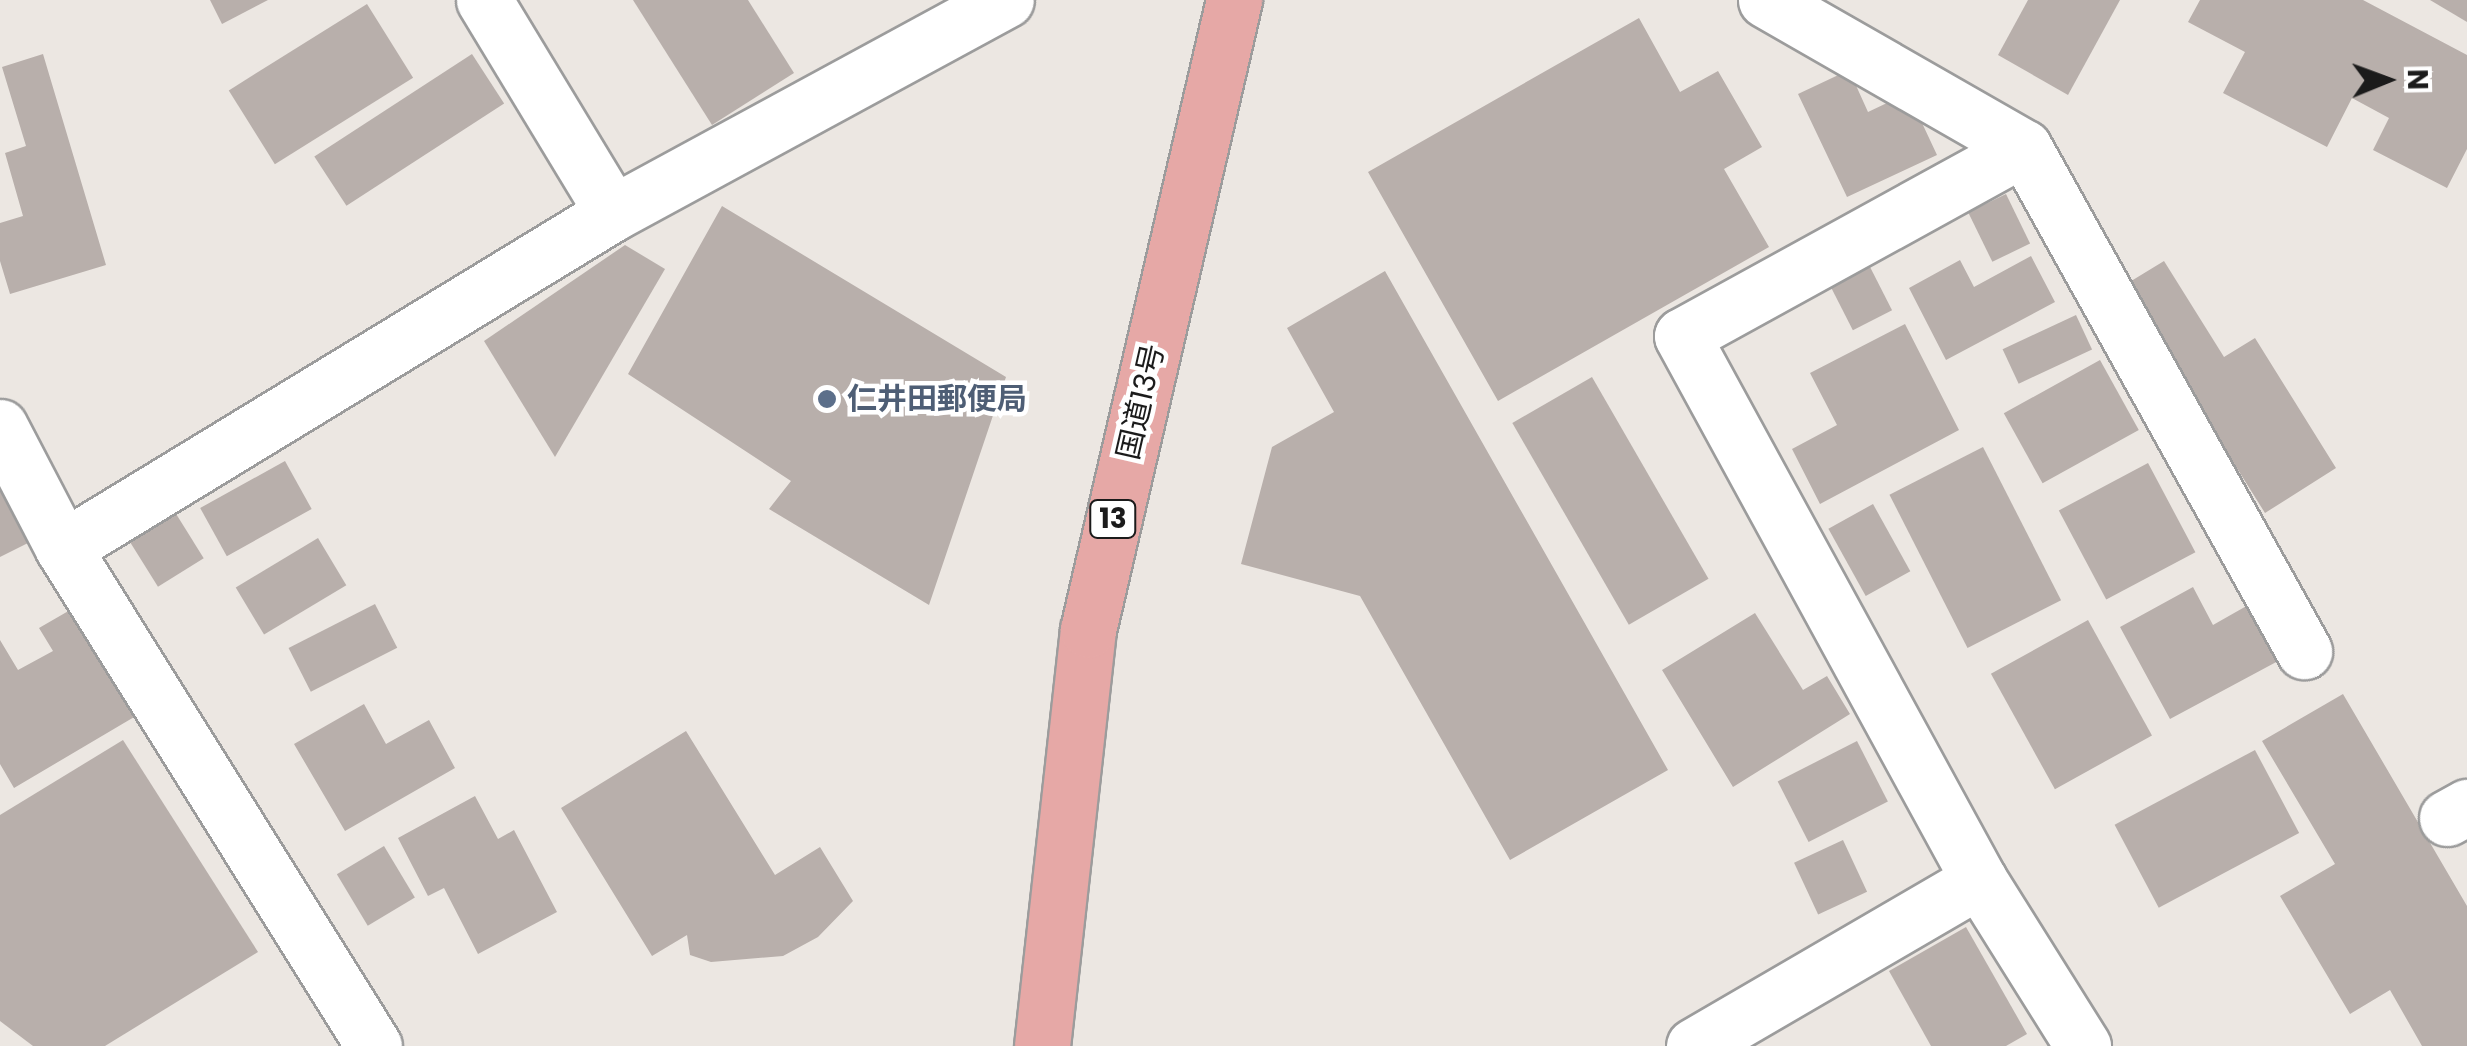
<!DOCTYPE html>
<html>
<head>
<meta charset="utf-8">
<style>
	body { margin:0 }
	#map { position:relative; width:2467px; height:1046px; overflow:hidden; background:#ece7e2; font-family:Poppins,"Noto Sans JP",sans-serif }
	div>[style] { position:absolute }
	.building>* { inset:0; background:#b8afab; transform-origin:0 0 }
	.roads { filter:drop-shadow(2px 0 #9c9c9c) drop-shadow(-2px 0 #9c9c9c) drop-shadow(0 2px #9c9c9c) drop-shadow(0 -2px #9c9c9c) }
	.minor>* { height:55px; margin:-27.5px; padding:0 27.5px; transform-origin:27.5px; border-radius:27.5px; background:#fff }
	.trunk>* { height:55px; margin:-27.5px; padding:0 27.5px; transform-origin:27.5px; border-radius:27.5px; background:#e6a8a6 }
	.dots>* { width:28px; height:28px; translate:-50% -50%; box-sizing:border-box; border:5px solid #fff; border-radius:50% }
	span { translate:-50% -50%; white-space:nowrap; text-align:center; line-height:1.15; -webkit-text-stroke:9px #fff; paint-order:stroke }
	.shield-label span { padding:2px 8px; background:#fff; border:2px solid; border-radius:8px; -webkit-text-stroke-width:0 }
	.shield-label { font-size:28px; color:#1b1b1b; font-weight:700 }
	.service-label { font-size:30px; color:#4e5e75; font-weight:700 }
	.left { translate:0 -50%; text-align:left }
	.street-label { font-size:30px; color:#1b1b1b }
	.north { position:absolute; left:2337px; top:30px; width:100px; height:100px; -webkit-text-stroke:8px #fff; paint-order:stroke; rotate:89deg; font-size:28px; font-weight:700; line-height:40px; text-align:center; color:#1b1b1b }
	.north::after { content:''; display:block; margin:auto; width:35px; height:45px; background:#1b1b1b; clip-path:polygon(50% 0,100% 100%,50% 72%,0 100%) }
</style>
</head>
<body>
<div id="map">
	<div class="building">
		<div style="clip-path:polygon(210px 0,268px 0,222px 24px)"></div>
		<div style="clip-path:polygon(633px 0,748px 0,794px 73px,712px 125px)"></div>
		<div style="clip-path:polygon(2028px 0,2120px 0,2068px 95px,1998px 55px)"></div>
		<div style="clip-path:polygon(2200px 0,2363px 0,2467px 55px,2467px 149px,2447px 188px,2373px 150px,2389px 118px,2352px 98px,2327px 147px,2223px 93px,2245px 52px,2188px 22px)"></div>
		<div style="clip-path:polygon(2430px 0,2467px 0,2467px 22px)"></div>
		<div style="left:367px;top:4px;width:87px;height:163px;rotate:58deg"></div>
		<div style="clip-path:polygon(1639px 18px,1680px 92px,1718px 71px,1762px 147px,1724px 169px,1769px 247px,1498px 401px,1368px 172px)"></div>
		<div style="clip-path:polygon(43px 54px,106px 265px,10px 294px,0 261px,0 223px,23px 216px,5px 153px,26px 146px,2px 67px)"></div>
		<div style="left:472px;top:54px;width:59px;height:188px;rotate:57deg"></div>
		<div style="clip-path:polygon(1849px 70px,1868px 112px,1908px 93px,1937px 155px,1847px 197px,1798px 94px)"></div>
		<div style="left:2006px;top:194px;width:55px;height:42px;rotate:64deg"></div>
		<div style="clip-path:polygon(722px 206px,1006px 377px,929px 605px,769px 509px,791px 481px,628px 374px)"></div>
		<div style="clip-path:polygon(625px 245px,665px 269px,555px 457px,484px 341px)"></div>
		<div style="clip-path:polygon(2031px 256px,2055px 302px,1946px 360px,1909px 288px,1960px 260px,1974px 287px)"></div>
		<div style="clip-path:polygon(2164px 261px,2224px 357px,2255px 338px,2336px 468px,2265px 513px,2123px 286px)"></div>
		<div style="left:1868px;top:263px;width:53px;height:44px;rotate:63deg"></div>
		<div style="clip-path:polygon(1385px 271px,1668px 770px,1510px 860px,1360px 596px,1241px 564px,1272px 447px,1334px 412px,1287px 328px)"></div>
		<div style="left:2076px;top:315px;width:38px;height:81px;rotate:65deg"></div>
		<div style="clip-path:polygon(1905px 324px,1959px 430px,1820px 504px,1792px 449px,1837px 425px,1810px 373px)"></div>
		<div style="left:2100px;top:360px;width:80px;height:110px;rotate:61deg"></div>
		<div style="left:1592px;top:377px;width:233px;height:92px;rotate:60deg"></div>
		<div style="left:1983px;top:447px;width:172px;height:105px;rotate:63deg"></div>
		<div style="left:285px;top:461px;width:55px;height:97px;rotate:61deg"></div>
		<div style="left:2148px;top:463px;width:101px;height:101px;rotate:62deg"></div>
		<div style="clip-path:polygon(0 490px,28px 543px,0 557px)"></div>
		<div style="left:1873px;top:504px;width:77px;height:51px;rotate:61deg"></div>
		<div style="left:173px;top:509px;width:58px;height:54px;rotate:58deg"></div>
		<div style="left:318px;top:538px;width:55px;height:96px;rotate:59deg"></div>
		<div style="clip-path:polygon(2193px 587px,2213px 625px,2250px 604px,2280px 660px,2170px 719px,2120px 627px)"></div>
		<div style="clip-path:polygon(84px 602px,146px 710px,14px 788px,0 764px,0 640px,18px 670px,53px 651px,39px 628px)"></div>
		<div style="left:375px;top:604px;width:49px;height:97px;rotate:63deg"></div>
		<div style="clip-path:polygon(1755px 613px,1803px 690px,1827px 676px,1850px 714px,1733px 787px,1662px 670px)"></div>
		<div style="left:2088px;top:620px;width:132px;height:111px;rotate:61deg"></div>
		<div style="clip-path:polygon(2343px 694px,2467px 906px,2467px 1046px,2422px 1046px,2390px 990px,2350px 1014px,2280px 896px,2335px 864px,2262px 741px)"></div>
		<div style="clip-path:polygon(364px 704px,386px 744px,429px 720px,455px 768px,345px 831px,294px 744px)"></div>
		<div style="clip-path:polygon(686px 731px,775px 875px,820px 847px,853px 901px,818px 937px,783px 956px,711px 962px,690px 955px,687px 935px,652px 956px,561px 808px)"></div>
		<div style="clip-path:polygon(123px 740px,258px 952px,105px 1046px,33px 1046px,0 1021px,0 815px)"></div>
		<div style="left:1857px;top:741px;width:68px;height:89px;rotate:63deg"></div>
		<div style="left:2255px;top:750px;width:94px;height:159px;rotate:62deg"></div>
		<div style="clip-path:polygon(475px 796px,498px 839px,514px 830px,557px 912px,478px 954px,444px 888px,428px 896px,398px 838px)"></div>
		<div style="left:1843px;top:840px;width:57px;height:54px;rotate:65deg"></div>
		<div style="left:384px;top:846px;width:60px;height:55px;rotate:59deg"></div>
		<div style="clip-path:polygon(1966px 927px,2027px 1034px,2006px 1046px,1931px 1046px,1889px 971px)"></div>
	</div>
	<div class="roads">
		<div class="minor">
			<div style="left:484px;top:0;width:249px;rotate:58.8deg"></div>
			<div style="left:1766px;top:0;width:297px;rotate:29.8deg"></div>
			<div style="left:2024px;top:148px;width:390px;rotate:151.2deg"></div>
			<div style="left:1682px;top:336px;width:620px;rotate:61.37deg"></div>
			<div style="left:1979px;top:880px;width:196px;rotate:57.9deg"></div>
			<div style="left:2024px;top:148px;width:576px;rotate:60.9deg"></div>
			<div style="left:0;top:427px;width:136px;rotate:62.5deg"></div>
			<div style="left:63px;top:548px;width:587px;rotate:58.02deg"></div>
			<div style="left:63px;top:548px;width:644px;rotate:-31.35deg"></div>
			<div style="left:613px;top:213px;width:447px;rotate:-28.5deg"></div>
			<div style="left:2447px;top:818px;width:23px;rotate:-29deg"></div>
			<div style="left:1694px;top:1046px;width:330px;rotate:-30.2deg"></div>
		</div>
		<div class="trunk">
			<div style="left:1042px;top:1046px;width:419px;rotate:-83.7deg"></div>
			<div style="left:1088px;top:630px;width:647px;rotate:-76.95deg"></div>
		</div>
	</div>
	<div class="dots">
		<div style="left:827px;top:399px;background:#5c6f8a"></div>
	</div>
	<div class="shield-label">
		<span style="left:1113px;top:519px">13</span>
	</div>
	<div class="service-label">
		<span class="left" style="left:847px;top:399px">仁井田郵便局</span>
	</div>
	<div class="street-label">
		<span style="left:1141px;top:402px;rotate:-77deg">国道13号</span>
	</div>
	<div class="north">N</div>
</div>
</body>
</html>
